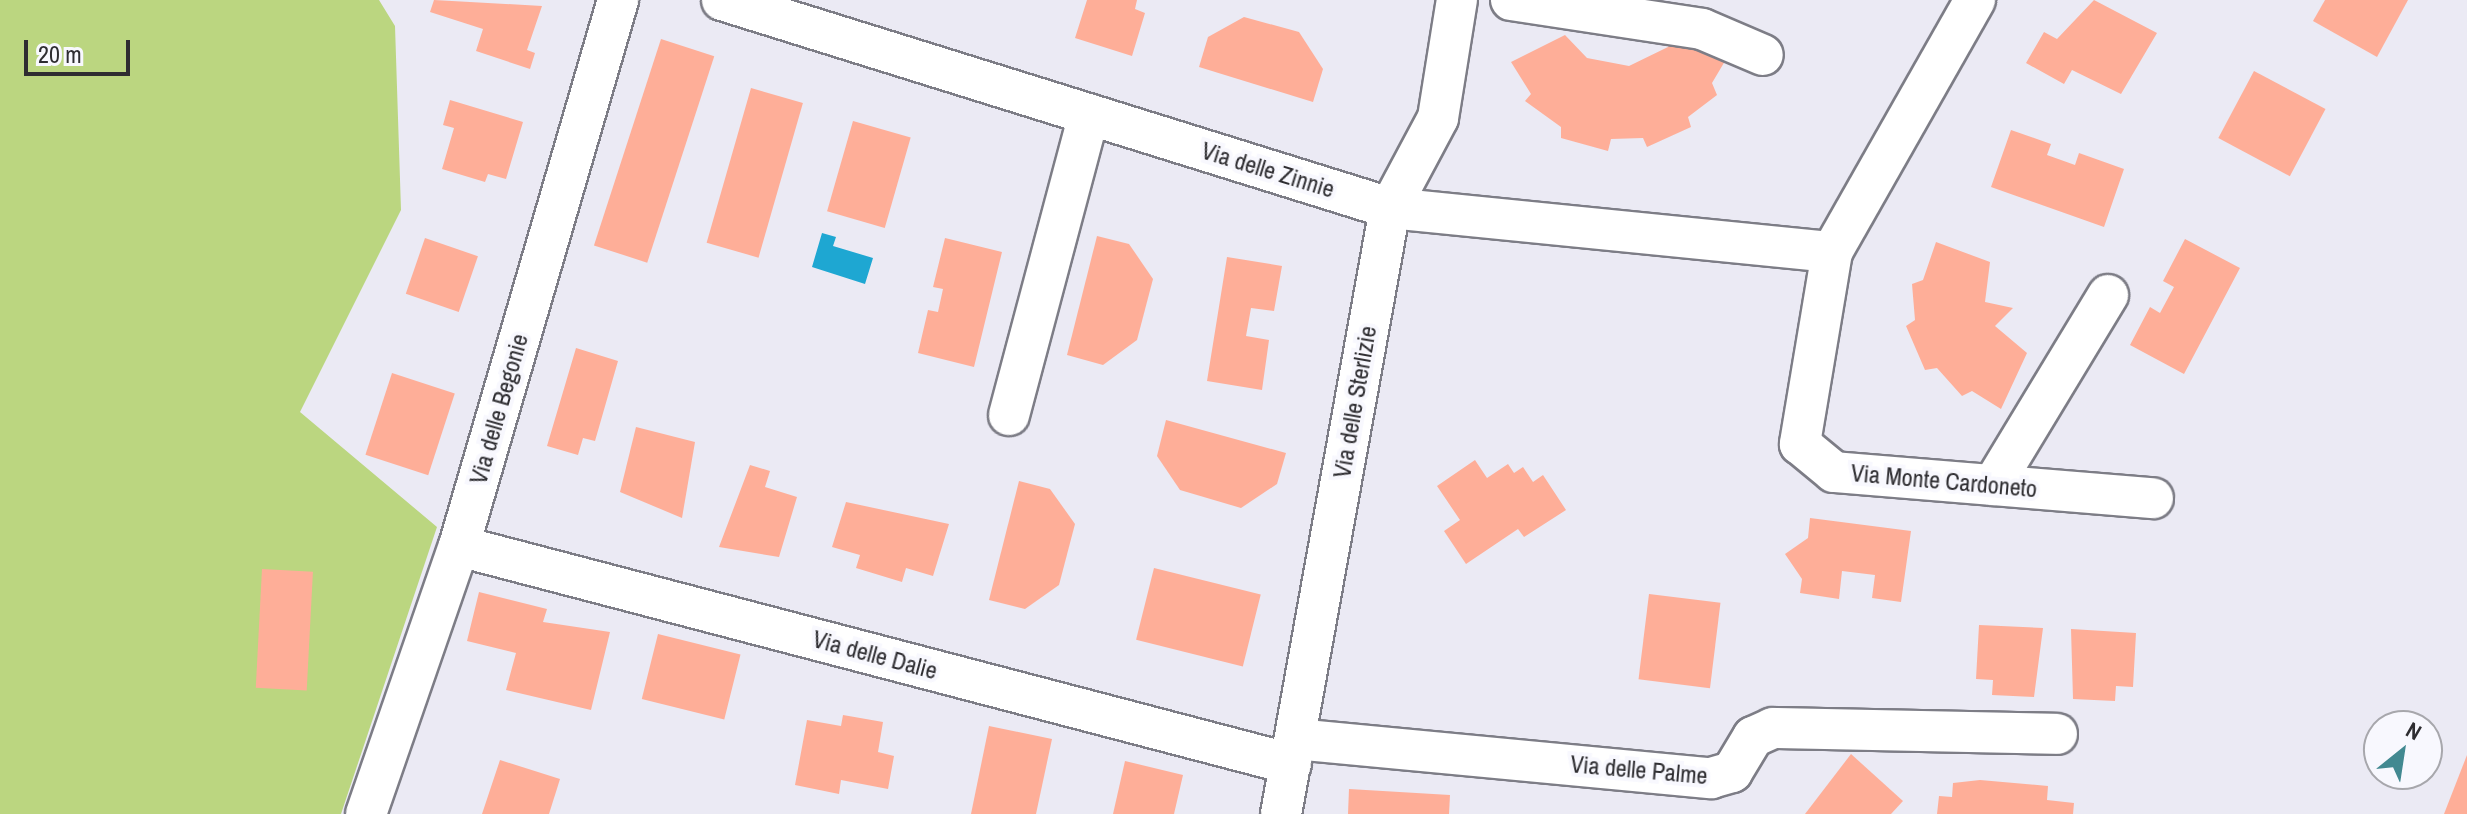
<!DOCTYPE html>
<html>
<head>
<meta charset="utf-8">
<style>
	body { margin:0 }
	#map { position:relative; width:2467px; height:814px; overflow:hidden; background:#ebeaf4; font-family:"Archivo Narrow",sans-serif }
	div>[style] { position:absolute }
	.green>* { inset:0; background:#bbd680 }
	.water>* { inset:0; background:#1ea7d2 }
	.building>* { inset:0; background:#feae98; transform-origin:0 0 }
	.roads { filter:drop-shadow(2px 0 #7d7d86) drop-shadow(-2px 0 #7d7d86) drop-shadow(0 2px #7d7d86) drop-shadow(0 -2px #7d7d86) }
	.minor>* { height:40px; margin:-20px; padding:0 20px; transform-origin:20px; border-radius:20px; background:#fff }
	span { translate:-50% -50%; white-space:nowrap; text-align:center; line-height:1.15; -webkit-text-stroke:8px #f8f8fe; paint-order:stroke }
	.street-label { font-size:24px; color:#2e2d31 }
	.north { position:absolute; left:2363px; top:710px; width:80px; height:80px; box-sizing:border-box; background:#f8f8fe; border:2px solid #a7a7ac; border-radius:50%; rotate:30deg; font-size:22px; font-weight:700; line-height:32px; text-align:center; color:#2e2d31 }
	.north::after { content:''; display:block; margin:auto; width:28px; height:36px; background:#428991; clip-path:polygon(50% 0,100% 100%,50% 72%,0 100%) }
	.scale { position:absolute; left:24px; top:40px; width:106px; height:36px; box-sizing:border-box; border:4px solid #2e2d31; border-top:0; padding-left:10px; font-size:24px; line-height:28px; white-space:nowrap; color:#2e2d31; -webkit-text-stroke:6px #f8f8fe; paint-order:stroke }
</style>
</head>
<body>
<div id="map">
	<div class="green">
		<div style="clip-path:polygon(0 0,379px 0,395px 26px,401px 210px,300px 412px,437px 527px,341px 814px,0 814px)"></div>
	</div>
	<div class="water">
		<div style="clip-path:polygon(822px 233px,836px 237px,833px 246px,873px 258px,865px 284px,812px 267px)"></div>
	</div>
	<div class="building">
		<div style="clip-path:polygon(434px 0,542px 6px,527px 50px,535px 53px,530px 69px,476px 51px,483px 29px,430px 12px)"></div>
		<div style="clip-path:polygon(1087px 0,1137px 0,1135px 9px,1145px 13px,1132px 56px,1075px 38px)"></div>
		<div style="clip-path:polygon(2094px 0,2157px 33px,2121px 94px,2072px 70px,2064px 84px,2026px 63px,2044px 32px,2057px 39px)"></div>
		<div style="clip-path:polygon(2325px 0,2408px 0,2377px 57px,2313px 21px)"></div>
		<div style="clip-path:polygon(1244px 17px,1299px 32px,1323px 69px,1313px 102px,1199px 67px,1208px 37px)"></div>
		<div style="clip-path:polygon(1678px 33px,1728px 56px,1712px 83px,1717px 95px,1688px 117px,1691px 127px,1647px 147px,1643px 138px,1611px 139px,1608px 151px,1561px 138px,1561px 127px,1525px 101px,1531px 94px,1511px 62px,1565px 35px,1587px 58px,1629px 66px,1668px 47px)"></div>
		<div style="left:661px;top:39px;width:56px;height:217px;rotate:18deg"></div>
		<div style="left:2254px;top:71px;width:81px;height:76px;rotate:28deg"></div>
		<div style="left:751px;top:88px;width:54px;height:161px;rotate:16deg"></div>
		<div style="clip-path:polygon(450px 100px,523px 122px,506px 179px,488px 174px,485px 182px,442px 169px,454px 128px,443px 125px)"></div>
		<div style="left:853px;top:121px;width:60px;height:94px;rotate:16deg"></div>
		<div style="clip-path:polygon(2011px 130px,2051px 144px,2047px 155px,2075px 165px,2079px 153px,2124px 169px,2104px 227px,1991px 187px)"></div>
		<div style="clip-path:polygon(1097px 236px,1129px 244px,1153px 279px,1137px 340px,1103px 365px,1067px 355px)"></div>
		<div style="left:425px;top:238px;width:56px;height:59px;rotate:19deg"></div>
		<div style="clip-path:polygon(945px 238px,1002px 252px,974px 367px,918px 353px,928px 310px,938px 312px,943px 289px,933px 287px)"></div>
		<div style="clip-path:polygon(2185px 239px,2240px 268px,2184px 374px,2130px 345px,2150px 307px,2160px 313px,2174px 287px,2163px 281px)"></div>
		<div style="clip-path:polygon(1936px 242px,1990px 262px,1985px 302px,2013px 308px,1995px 326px,2027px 353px,2001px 409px,1972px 391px,1962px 396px,1937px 368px,1925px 370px,1906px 326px,1915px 320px,1912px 284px,1923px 280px)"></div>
		<div style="clip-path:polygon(1227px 257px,1282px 266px,1274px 311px,1251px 308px,1246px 336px,1269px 340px,1262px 390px,1207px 381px)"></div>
		<div style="clip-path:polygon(576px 348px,618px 361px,595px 441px,583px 438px,578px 455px,547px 446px)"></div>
		<div style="left:392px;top:373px;width:66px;height:86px;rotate:18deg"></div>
		<div style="clip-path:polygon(1166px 420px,1286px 453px,1277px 484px,1241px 508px,1180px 490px,1157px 456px)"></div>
		<div style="clip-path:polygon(636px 427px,695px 442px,682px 518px,620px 492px)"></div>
		<div style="clip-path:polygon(1475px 460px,1487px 478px,1508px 464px,1514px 473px,1523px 467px,1533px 482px,1543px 475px,1566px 510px,1524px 537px,1518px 529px,1466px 564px,1444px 531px,1460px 520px,1437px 486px)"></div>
		<div style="clip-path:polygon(750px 465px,770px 471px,765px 487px,797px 497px,779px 557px,719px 547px)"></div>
		<div style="clip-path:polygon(1019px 481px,1050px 489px,1075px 524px,1059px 585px,1025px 609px,989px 600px)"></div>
		<div style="clip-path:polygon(846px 502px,949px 524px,933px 576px,906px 568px,902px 582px,856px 568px,860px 555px,832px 547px)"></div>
		<div style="clip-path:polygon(1810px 518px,1911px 531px,1901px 602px,1872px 598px,1875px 575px,1842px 571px,1839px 599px,1800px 593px,1802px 579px,1785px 554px,1808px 538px)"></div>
		<div style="left:1154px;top:568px;width:110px;height:74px;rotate:14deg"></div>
		<div style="left:262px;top:569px;width:51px;height:119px;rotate:3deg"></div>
		<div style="clip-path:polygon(479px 592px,547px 609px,543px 622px,610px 632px,591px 710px,506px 690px,516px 653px,467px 641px)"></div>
		<div style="left:1649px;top:594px;width:72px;height:86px;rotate:7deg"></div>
		<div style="clip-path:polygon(1979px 625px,2043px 628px,2034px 697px,1992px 695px,1993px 680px,1976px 679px)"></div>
		<div style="clip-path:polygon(2071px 629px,2136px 633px,2133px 687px,2116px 686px,2115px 701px,2073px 699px)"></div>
		<div style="left:658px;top:634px;width:85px;height:67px;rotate:14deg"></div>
		<div style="clip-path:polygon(843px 715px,883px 722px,878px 752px,894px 756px,888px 789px,841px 780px,839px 794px,795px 785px,807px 720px,841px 726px)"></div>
		<div style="clip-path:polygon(989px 726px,1052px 739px,1036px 814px,971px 814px)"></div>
		<div style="clip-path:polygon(1851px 754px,1903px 801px,1891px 814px,1805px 814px)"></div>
		<div style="clip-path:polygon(2467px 755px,2467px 814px,2444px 814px)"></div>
		<div style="clip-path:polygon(500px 760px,560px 779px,549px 814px,482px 814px)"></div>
		<div style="clip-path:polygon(1125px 761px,1183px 775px,1174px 814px,1113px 814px)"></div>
		<div style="clip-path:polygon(1980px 780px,2048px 786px,2047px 800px,2074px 803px,2073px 814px,1937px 814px,1939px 796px,1952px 797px,1953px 783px)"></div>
		<div style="clip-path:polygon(1349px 789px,1450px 795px,1449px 814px,1348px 814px)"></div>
	</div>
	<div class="roads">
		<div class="minor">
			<div style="left:722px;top:0;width:700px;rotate:17.3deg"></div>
			<div style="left:1390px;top:208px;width:444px;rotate:5.7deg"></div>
			<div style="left:1511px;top:0;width:193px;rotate:8.6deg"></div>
			<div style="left:1702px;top:29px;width:66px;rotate:23.1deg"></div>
			<div style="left:1975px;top:0;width:290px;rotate:119.6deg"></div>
			<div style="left:1832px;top:252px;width:195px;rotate:99.5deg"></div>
			<div style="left:1800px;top:444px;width:44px;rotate:39.5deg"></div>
			<div style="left:1834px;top:472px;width:320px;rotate:4.7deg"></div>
			<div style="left:1009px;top:415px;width:311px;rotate:-75.1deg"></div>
			<div style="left:1993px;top:485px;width:222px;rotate:-58.8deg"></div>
			<div style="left:459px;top:546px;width:860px;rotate:14.68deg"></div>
			<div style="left:1295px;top:739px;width:418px;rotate:5.4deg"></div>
			<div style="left:1711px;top:778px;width:22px;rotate:-16deg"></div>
			<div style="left:1732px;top:772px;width:41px;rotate:-59deg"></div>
			<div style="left:1753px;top:737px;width:22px;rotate:-24deg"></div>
			<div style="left:1773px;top:728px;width:284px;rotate:1.2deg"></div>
			<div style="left:366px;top:814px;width:284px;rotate:-70.9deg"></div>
			<div style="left:459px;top:546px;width:569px;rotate:-73.76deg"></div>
			<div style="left:1281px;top:814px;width:616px;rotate:-79.8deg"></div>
			<div style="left:1390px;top:208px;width:102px;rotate:-61.9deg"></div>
			<div style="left:1438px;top:118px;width:120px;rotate:-80.9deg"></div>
		</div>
	</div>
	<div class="street-label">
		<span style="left:1268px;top:170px;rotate:17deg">Via delle Zinnie</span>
		<span style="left:1355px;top:402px;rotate:-80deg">Via delle Sterlizie</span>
		<span style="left:499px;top:409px;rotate:-74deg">Via delle Begonie</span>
		<span style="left:1944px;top:481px;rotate:5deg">Via Monte Cardoneto</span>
		<span style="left:875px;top:655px;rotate:15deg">Via delle Dalie</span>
		<span style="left:1639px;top:770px;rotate:5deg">Via delle Palme</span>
	</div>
	<div class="north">N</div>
	<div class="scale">20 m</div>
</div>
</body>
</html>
